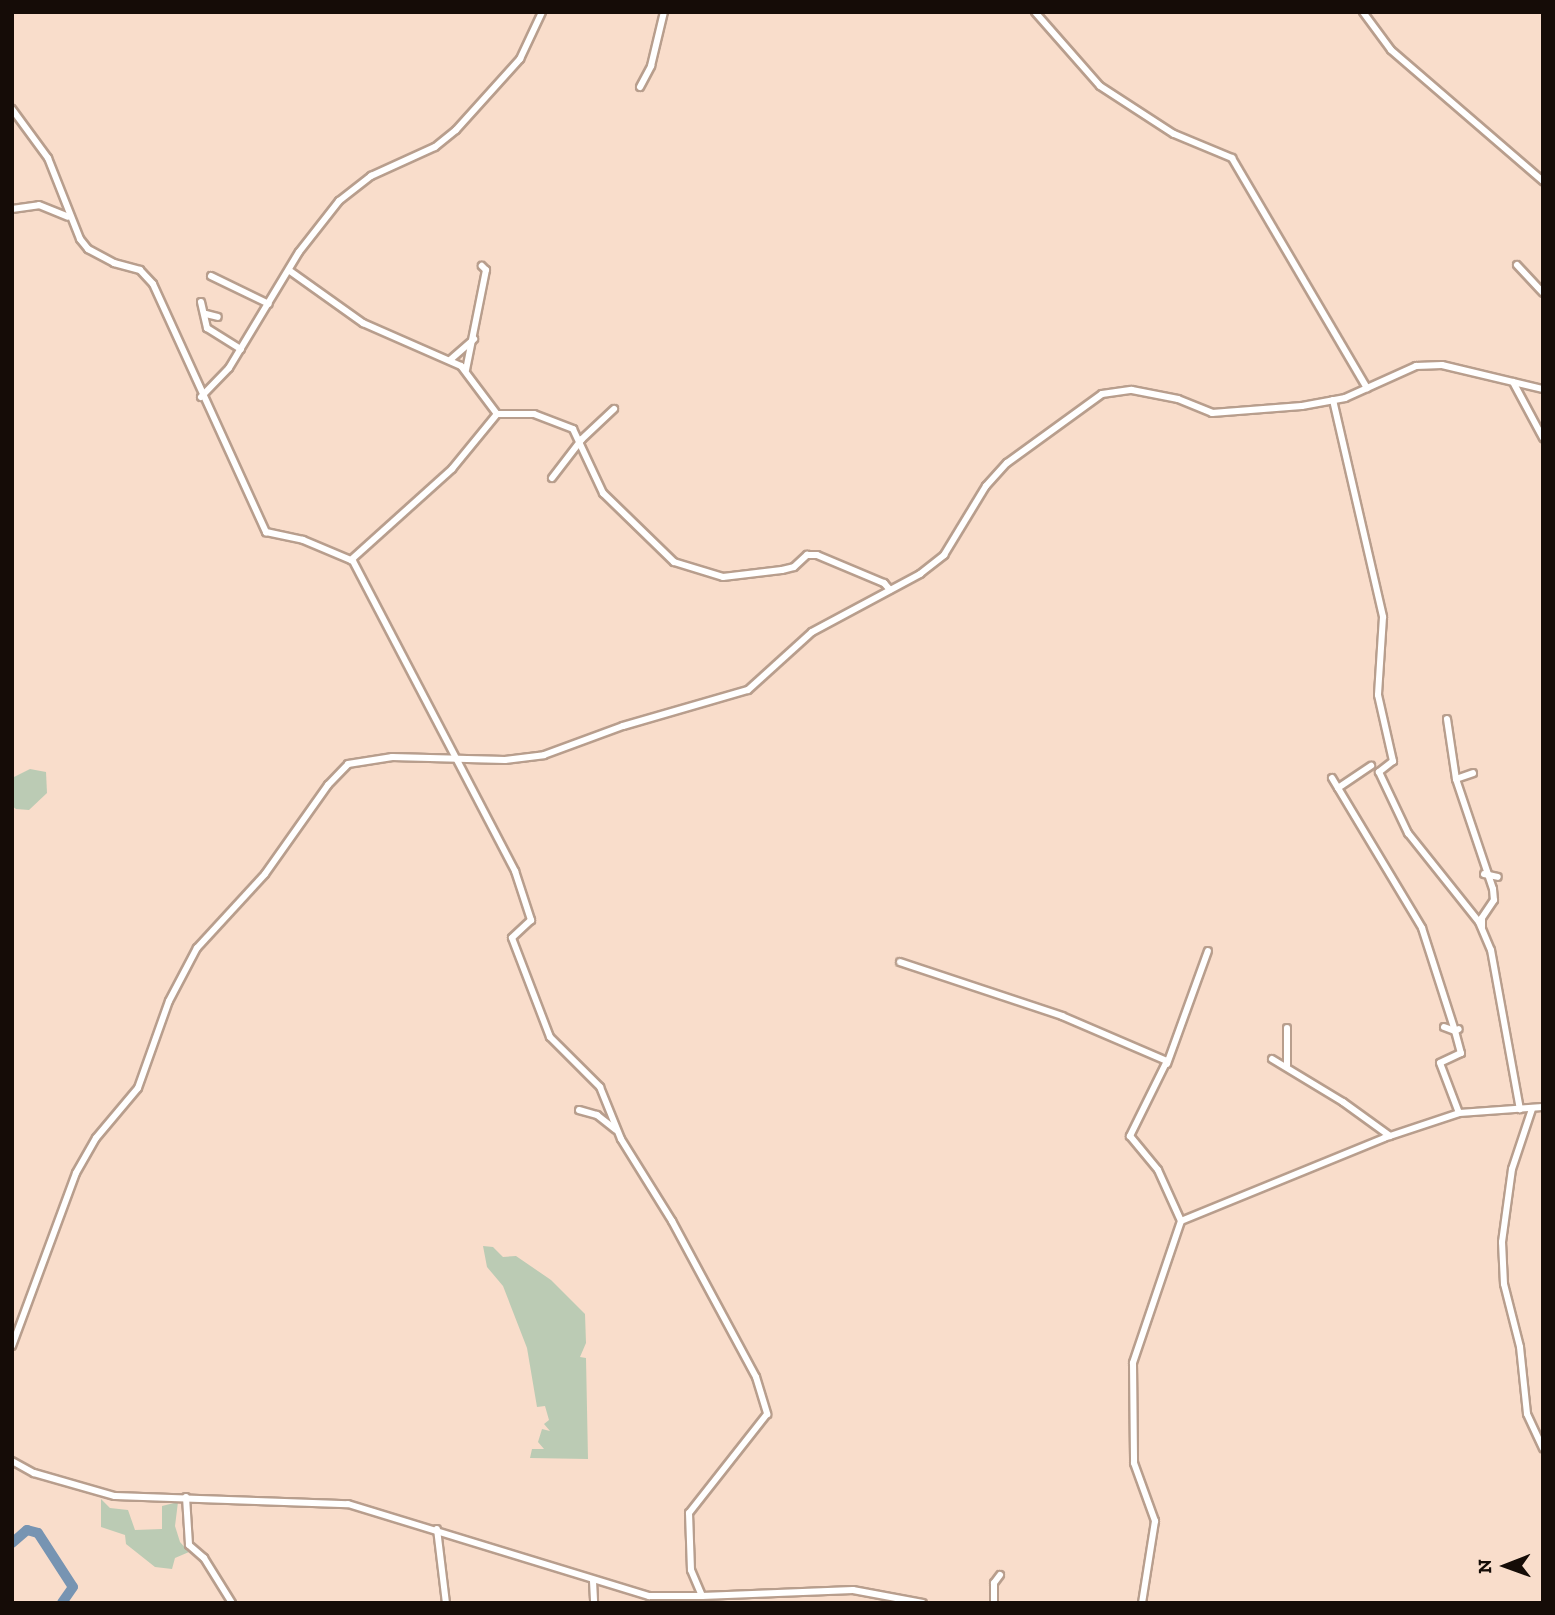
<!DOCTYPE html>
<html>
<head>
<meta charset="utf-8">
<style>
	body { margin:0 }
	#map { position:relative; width:1555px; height:1615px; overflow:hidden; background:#f9ddcb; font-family:"Zilla Slab",serif }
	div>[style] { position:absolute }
	.green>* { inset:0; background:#bbcbb4 }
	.river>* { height:10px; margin:-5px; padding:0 5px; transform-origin:5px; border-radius:5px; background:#7794b2 }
	.roads { filter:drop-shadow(2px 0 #b89e8d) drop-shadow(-2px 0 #b89e8d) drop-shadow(0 2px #b89e8d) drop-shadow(0 -2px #b89e8d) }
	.street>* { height:6px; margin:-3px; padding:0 3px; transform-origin:3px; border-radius:3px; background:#fff }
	span { translate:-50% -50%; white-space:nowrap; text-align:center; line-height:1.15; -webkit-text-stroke:6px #f9ddcb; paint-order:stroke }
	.frame { position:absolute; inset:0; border:14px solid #150c07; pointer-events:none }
	.north { position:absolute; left:1471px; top:1531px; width:70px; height:70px; -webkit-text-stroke:5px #f9ddcb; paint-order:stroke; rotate:269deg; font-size:19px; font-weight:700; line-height:28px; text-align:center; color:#150c07 }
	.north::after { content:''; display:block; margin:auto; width:24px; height:32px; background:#150c07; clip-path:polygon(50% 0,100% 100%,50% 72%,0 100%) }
</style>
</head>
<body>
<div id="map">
	<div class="green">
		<div style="clip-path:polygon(30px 769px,46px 772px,47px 793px,29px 810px,16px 809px,12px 806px,12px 778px)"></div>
		<div style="clip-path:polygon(483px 1246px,493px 1247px,503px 1257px,516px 1256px,551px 1280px,585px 1314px,586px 1343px,580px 1357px,586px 1358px,588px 1459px,530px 1458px,532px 1449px,544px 1449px,538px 1442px,542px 1429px,550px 1431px,544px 1424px,549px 1420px,545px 1406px,537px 1407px,527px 1348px,503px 1286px,487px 1267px)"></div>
		<div style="clip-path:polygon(101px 1499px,110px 1508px,128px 1510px,135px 1530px,162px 1529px,162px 1506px,178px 1502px,175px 1526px,180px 1542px,189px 1552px,175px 1558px,172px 1569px,155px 1567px,126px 1544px,125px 1535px,101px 1527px)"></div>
	</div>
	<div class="river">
		<div style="left:12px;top:1543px;width:20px;rotate:-41deg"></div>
		<div style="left:27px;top:1530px;width:11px;rotate:15deg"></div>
		<div style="left:38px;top:1533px;width:64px;rotate:57.1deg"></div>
		<div style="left:73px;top:1587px;width:19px;rotate:125deg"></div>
	</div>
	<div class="roads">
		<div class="street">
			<div style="left:1035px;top:12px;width:98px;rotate:48.7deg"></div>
			<div style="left:1100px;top:86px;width:88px;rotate:33deg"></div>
			<div style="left:1174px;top:134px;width:63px;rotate:22.5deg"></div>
			<div style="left:1232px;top:158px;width:267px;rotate:59.6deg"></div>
			<div style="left:1363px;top:12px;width:47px;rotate:53.6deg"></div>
			<div style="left:1391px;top:50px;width:201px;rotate:40.8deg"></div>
			<div style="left:640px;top:87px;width:24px;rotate:-62deg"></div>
			<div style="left:651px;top:66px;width:56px;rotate:-76.5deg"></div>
			<div style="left:12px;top:109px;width:61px;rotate:53.7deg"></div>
			<div style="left:48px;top:158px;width:87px;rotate:68.4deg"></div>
			<div style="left:80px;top:239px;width:13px;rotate:51deg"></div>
			<div style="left:88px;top:249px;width:30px;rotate:28deg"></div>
			<div style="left:114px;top:263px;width:27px;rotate:15deg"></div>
			<div style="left:140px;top:270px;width:19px;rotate:47deg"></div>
			<div style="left:153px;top:284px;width:273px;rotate:65.5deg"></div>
			<div style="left:266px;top:532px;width:38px;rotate:12deg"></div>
			<div style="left:303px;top:540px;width:54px;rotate:22.8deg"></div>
			<div style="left:353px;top:561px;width:350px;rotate:62.4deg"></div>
			<div style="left:515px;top:871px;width:52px;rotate:71.9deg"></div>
			<div style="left:531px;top:920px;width:26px;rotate:137deg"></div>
			<div style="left:512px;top:938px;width:106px;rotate:69deg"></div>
			<div style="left:550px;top:1037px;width:71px;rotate:45deg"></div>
			<div style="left:600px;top:1087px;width:56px;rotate:68deg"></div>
			<div style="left:621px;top:1139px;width:97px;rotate:58.1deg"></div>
			<div style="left:672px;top:1221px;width:177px;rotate:61.7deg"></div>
			<div style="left:756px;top:1377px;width:39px;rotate:73deg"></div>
			<div style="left:767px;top:1414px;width:126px;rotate:128.2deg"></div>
			<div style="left:689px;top:1513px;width:57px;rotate:88deg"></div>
			<div style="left:691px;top:1570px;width:28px;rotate:67deg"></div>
			<div style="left:702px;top:1596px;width:151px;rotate:-2.3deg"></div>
			<div style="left:853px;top:1590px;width:71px;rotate:10.5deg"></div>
			<div style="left:12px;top:209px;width:27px;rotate:-8deg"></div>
			<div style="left:39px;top:205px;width:31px;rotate:22deg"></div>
			<div style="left:1517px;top:265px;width:38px;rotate:47deg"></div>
			<div style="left:290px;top:271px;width:90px;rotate:35.5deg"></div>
			<div style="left:363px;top:323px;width:107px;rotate:23.7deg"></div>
			<div style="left:461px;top:366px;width:60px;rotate:53.1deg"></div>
			<div style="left:497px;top:414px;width:71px;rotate:129.3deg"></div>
			<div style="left:452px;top:469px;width:136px;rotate:138deg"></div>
			<div style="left:211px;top:276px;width:64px;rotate:25.8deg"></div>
			<div style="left:201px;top:302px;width:27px;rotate:77deg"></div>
			<div style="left:207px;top:328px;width:40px;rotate:32deg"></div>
			<div style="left:206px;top:314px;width:12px;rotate:14deg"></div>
			<div style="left:450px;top:360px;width:32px;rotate:-41deg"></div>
			<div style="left:466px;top:370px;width:102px;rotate:-78.7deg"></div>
			<div style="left:486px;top:270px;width:6px;rotate:-135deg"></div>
			<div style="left:1513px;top:382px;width:64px;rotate:61.8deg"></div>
			<div style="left:201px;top:397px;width:40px;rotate:-46deg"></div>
			<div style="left:229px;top:368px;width:135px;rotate:-58.9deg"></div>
			<div style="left:299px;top:252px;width:65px;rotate:-51.9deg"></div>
			<div style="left:339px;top:201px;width:41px;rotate:-38deg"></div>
			<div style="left:371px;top:176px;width:70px;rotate:-24.4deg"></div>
			<div style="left:435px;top:147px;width:27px;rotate:-39deg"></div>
			<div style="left:456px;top:130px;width:96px;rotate:-48deg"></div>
			<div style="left:520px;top:59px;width:52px;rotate:-64.9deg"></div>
			<div style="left:1333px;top:400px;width:223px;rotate:77deg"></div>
			<div style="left:1383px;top:617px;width:78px;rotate:93.7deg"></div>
			<div style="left:1378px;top:695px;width:68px;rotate:77.2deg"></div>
			<div style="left:1393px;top:761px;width:18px;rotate:142deg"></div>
			<div style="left:1379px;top:772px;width:68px;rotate:64.6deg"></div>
			<div style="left:1408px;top:833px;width:114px;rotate:51.4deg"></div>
			<div style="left:1479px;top:922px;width:30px;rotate:67deg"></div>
			<div style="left:1491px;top:950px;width:162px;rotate:79.7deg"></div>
			<div style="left:497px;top:414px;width:37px"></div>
			<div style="left:534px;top:414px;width:42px;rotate:21deg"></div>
			<div style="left:573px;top:429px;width:71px;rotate:64.9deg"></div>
			<div style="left:603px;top:493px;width:99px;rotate:44.2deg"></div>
			<div style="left:674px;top:562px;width:51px;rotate:17deg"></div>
			<div style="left:723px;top:577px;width:59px;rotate:-6.8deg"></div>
			<div style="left:782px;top:570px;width:12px;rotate:-14deg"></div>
			<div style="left:794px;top:567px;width:18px;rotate:-43deg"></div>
			<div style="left:807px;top:555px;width:10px"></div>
			<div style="left:817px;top:555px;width:73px;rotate:22.7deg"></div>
			<div style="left:884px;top:583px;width:9px;rotate:49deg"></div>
			<div style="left:552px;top:478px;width:49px;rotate:-52.4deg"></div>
			<div style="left:582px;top:439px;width:44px;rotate:-43.2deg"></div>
			<div style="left:1447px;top:719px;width:61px;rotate:81.5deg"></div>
			<div style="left:1456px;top:779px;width:116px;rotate:71.4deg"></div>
			<div style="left:1493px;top:889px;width:11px;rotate:85deg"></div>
			<div style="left:1494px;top:900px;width:22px;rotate:124deg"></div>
			<div style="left:1482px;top:918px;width:9px;rotate:90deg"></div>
			<div style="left:1332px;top:778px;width:175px;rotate:59deg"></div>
			<div style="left:1422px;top:928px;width:108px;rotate:72.2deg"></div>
			<div style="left:1455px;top:1031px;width:4px;rotate:-27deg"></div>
			<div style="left:1456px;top:779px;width:18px;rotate:-19deg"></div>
			<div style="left:1338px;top:788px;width:40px;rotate:-34deg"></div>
			<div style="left:1484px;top:874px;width:14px;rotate:12deg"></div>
			<div style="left:900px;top:962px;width:171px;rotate:18.4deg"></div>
			<div style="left:1062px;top:1016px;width:114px;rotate:23.2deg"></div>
			<div style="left:1167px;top:1061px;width:84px;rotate:116.3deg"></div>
			<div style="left:1130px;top:1136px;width:44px;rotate:50.5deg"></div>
			<div style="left:1158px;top:1170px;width:56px;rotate:65.7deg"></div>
			<div style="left:1181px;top:1221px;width:150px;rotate:108.7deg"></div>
			<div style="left:1133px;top:1363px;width:100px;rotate:89.4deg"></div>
			<div style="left:1134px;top:1463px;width:62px;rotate:70.1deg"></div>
			<div style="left:1155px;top:1521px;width:83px;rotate:99deg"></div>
			<div style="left:1444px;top:1027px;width:12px;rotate:20deg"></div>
			<div style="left:1455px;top:1031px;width:23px;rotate:75deg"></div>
			<div style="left:1461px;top:1053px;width:23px;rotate:155deg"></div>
			<div style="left:1440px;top:1063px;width:53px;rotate:69.2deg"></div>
			<div style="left:1272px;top:1059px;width:83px;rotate:31.2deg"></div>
			<div style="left:1343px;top:1102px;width:58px;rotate:35.9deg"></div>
			<div style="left:1167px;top:1064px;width:120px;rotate:-70.1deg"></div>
			<div style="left:1287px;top:1066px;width:38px;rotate:-90deg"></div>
			<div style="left:1532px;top:1109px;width:63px;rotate:108.4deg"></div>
			<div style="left:1512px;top:1169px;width:74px;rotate:97.8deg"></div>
			<div style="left:1502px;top:1242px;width:42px;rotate:87.3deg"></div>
			<div style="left:1504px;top:1284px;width:65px;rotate:75.7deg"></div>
			<div style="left:1520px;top:1347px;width:67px;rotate:84deg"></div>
			<div style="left:1527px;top:1414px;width:38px;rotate:65deg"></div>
			<div style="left:579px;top:1110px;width:19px;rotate:16deg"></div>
			<div style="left:597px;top:1115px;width:24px;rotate:38deg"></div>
			<div style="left:1181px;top:1221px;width:219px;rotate:-22.2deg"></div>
			<div style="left:1384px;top:1138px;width:79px;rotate:-18.4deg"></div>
			<div style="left:1459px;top:1113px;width:84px;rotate:-4.1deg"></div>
			<div style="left:12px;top:1346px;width:184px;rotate:-69.7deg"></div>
			<div style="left:76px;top:1173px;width:40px;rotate:-60.3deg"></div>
			<div style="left:96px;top:1138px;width:65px;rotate:-50deg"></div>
			<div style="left:138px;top:1088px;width:92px;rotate:-70.4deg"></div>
			<div style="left:169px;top:1001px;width:60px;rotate:-62.2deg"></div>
			<div style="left:197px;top:948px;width:100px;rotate:-47.4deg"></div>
			<div style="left:265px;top:874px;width:109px;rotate:-54.7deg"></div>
			<div style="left:328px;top:785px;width:29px;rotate:-46deg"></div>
			<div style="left:348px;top:764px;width:45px;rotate:-9deg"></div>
			<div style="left:392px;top:757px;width:113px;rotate:1.5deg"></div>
			<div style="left:505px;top:760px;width:39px;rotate:-7deg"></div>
			<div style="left:544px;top:755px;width:84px;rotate:-20.2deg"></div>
			<div style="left:623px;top:726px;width:130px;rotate:-16.1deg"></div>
			<div style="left:748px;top:690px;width:86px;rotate:-42.2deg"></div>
			<div style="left:812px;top:632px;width:123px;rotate:-28.2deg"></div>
			<div style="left:920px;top:574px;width:31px;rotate:-38deg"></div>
			<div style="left:944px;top:555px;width:81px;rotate:-58.7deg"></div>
			<div style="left:986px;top:486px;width:31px;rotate:-48deg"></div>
			<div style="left:1007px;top:463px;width:117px;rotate:-36deg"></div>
			<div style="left:1102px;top:394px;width:30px;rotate:-8deg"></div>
			<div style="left:1132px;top:390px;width:47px;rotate:11.1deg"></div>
			<div style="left:1178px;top:399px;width:37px;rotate:22deg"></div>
			<div style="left:1212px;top:413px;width:90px;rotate:-4.4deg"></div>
			<div style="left:1302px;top:406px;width:44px;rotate:-10.5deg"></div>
			<div style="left:1345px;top:398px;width:78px;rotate:-24.3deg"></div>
			<div style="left:1416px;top:366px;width:26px;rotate:-2deg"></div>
			<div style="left:1442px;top:365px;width:104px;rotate:13.4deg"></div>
			<div style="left:12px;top:1461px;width:25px;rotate:29deg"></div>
			<div style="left:34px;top:1473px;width:84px;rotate:15.9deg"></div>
			<div style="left:115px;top:1496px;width:233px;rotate:2deg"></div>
			<div style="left:348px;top:1504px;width:315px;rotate:17deg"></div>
			<div style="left:649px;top:1596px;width:53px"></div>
			<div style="left:186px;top:1497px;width:48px;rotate:86.4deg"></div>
			<div style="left:189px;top:1545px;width:20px;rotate:41deg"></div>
			<div style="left:204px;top:1558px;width:53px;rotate:58.1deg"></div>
			<div style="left:437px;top:1529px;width:75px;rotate:83.1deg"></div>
			<div style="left:593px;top:1581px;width:22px;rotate:87deg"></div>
			<div style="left:994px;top:1603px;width:20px;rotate:-90deg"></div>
			<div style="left:994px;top:1583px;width:10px;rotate:-53deg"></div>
		</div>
	</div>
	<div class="frame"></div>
	<div class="north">N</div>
</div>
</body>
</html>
